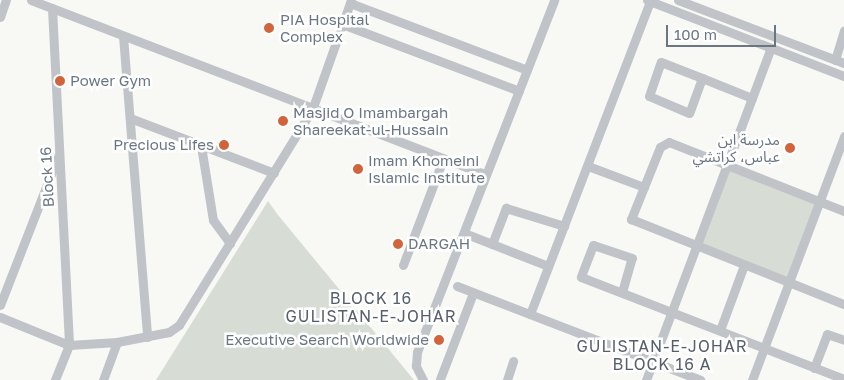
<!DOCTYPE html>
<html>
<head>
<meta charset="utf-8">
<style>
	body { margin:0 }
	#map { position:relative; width:844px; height:380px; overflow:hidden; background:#f8f8f5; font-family:"Golos Text","Noto Sans Arabic",sans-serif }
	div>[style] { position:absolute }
	.green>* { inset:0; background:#d7dcd5; transform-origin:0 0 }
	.street>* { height:9px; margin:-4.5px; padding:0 4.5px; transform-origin:4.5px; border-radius:4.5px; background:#c0c3c7 }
	.dots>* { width:14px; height:14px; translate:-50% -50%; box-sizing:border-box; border:2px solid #fff; border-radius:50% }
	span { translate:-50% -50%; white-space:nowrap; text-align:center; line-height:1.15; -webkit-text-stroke:5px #fff; paint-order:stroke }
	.poi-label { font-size:15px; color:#6a7783 }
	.left { translate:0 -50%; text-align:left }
	.right { translate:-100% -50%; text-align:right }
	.street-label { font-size:15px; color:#6a7783 }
	.neighbourhood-label { font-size:16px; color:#576069; letter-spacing:1px }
	.scale { position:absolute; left:666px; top:25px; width:110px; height:22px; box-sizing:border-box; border:2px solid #6a7783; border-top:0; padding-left:6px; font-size:15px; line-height:18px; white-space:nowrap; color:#6a7783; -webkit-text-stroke:4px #fff; paint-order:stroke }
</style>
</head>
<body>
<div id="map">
	<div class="green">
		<div style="left:726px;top:165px;width:100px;height:86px;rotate:21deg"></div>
		<div style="clip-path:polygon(268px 201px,278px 215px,414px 380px,156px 380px)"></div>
	</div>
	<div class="street">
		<div style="left:31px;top:0;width:487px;rotate:21deg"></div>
		<div style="left:647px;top:0;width:211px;rotate:21.1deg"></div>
		<div style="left:678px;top:0;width:178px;rotate:20.8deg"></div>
		<div style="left:350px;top:3px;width:189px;rotate:20.7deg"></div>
		<div style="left:52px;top:8px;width:337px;rotate:87.1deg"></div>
		<div style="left:69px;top:345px;width:38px;rotate:112deg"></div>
		<div style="left:0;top:17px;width:18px;rotate:-71deg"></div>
		<div style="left:342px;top:24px;width:189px;rotate:20.7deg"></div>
		<div style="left:123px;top:36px;width:302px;rotate:85.4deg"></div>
		<div style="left:835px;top:60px;width:31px;rotate:-73deg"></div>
		<div style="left:702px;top:78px;width:37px;rotate:110deg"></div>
		<div style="left:689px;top:113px;width:43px;rotate:-157deg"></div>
		<div style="left:649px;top:96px;width:36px;rotate:-71deg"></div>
		<div style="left:661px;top:62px;width:44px;rotate:21.3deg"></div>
		<div style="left:702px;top:78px;width:54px;rotate:21.8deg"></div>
		<div style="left:130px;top:118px;width:154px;rotate:20.9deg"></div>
		<div style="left:201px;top:146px;width:75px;rotate:80.8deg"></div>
		<div style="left:213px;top:220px;width:29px;rotate:54deg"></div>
		<div style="left:588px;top:166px;width:60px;rotate:20.6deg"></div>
		<div style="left:844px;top:211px;width:188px;rotate:-158.5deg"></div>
		<div style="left:669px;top:142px;width:10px;rotate:151deg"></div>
		<div style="left:660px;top:147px;width:78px;rotate:111.9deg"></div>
		<div style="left:631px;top:219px;width:229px;rotate:21.8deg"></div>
		<div style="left:464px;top:233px;width:90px;rotate:21.4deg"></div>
		<div style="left:492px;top:244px;width:39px;rotate:-69deg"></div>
		<div style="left:506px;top:208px;width:61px;rotate:17.2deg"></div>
		<div style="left:403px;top:265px;width:113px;rotate:-69.3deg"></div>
		<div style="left:457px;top:286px;width:261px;rotate:21.1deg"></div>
		<div style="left:622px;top:292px;width:35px;rotate:-74deg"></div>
		<div style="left:632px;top:258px;width:41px;rotate:-161.6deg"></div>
		<div style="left:593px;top:245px;width:34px;rotate:111deg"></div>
		<div style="left:581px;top:277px;width:282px;rotate:21.2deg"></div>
		<div style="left:0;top:305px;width:160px;rotate:-68.7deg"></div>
		<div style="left:530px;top:314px;width:335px;rotate:-69deg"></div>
		<div style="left:0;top:317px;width:74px;rotate:22.1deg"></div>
		<div style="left:69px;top:345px;width:48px;rotate:-3.6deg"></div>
		<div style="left:117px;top:342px;width:53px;rotate:-10.9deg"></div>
		<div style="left:169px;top:332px;width:12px;rotate:-35deg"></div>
		<div style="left:179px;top:325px;width:253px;rotate:-58.3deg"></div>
		<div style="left:312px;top:110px;width:117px;rotate:-70.5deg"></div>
		<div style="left:720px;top:330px;width:69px;rotate:-69.7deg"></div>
		<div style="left:814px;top:368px;width:36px;rotate:-69deg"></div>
		<div style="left:827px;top:334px;width:18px;rotate:19deg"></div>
		<div style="left:440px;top:379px;width:92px;rotate:-69deg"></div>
		<div style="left:103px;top:380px;width:40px;rotate:-69.8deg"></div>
		<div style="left:423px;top:380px;width:16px;rotate:-117deg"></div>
		<div style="left:416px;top:366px;width:14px;rotate:-86deg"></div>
		<div style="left:417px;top:352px;width:378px;rotate:-68.7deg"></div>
		<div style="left:507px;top:380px;width:20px;rotate:-72deg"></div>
		<div style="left:646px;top:380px;width:355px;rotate:-69.4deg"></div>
		<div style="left:752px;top:380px;width:261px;rotate:-69.3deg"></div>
	</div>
	<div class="dots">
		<div style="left:269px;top:28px;background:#d2643c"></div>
		<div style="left:60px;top:81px;background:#d2643c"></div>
		<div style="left:283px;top:121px;background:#d2643c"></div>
		<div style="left:224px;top:145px;background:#d2643c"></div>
		<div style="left:790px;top:148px;background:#d2643c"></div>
		<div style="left:358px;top:169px;background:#d2643c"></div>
		<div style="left:398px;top:244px;background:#d2643c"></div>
		<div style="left:439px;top:340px;background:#d2643c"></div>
	</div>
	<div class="poi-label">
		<span class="left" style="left:280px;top:28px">PIA Hospital<br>Complex</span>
		<span class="left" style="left:70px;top:81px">Power Gym</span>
		<span class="left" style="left:293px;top:121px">Masjid O Imambargah<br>Shareekat-ul-Hussain</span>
		<span class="right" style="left:780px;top:148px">مدرسة ابن<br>عباس، كراتشي</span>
		<span class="right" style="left:214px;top:145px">Precious Lifes</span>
		<span class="left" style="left:368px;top:169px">Imam Khomeini<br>Islamic Institute</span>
		<span class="left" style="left:408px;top:244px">DARGAH</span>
		<span class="right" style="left:429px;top:340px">Executive Search Worldwide</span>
	</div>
	<div class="street-label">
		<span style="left:47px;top:177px;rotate:-93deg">Block 16</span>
	</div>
	<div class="neighbourhood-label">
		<span style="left:371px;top:307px">BLOCK 16<br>GULISTAN-E-JOHAR</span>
		<span style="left:662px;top:355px">GULISTAN-E-JOHAR<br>BLOCK 16 A</span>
	</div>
	<div class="scale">100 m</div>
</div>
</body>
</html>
